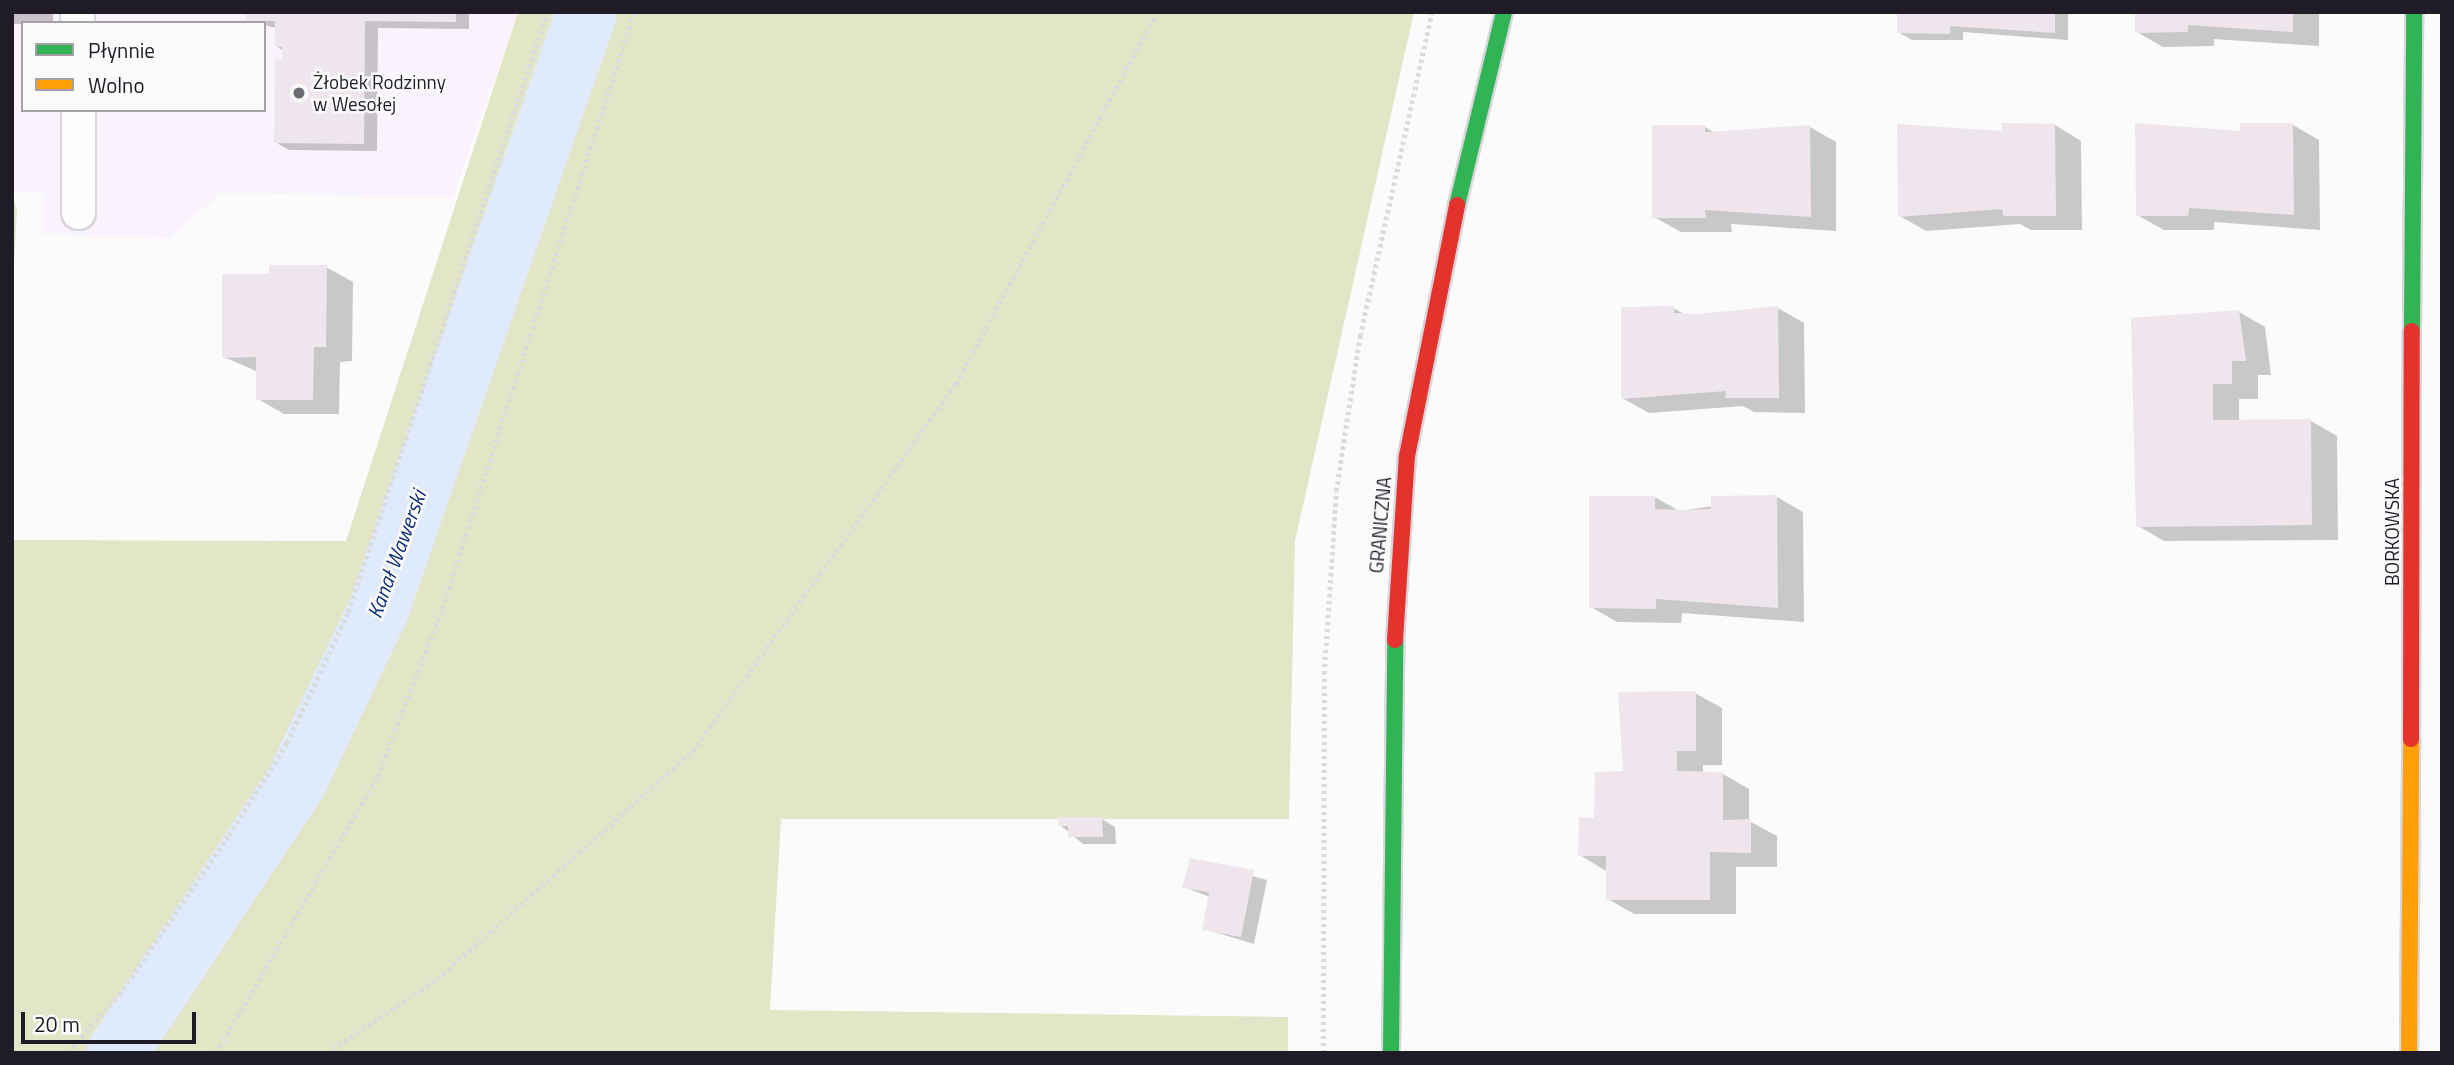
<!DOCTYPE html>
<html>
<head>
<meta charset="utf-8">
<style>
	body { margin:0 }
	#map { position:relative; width:2454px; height:1065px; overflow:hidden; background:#fbfbfb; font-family:"Titillium Web",sans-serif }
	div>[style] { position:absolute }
	.education>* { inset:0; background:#faf2fd }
	.green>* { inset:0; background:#e3e6c6 }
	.shadow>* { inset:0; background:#0003; transform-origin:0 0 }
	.canal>* { height:61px; margin:-30.5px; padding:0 30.5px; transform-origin:30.5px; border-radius:30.5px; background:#e0eafd }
	.building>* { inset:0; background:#efe6ed }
	.path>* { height:4.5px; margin-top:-2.25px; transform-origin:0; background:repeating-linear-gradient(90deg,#dbdbdb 0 3.5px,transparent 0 7px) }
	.roads { filter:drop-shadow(2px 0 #d9d7dd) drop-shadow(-2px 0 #d9d7dd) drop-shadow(0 2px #d9d7dd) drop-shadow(0 -2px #d9d7dd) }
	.lane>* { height:33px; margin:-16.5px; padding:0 16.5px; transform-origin:16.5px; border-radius:16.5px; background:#fefefe }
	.fast>* { height:16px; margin:-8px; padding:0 8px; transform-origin:8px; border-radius:8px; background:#30b455 }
	.slow>* { height:16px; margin:-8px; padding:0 8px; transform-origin:8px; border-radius:8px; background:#ff9f0a }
	.jam>* { height:16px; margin:-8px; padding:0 8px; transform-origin:8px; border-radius:8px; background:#e5322d }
	.dots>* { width:19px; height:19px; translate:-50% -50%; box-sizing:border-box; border:4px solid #fbfbfb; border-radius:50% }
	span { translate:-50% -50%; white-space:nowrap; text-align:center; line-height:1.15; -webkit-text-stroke:5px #fbfbfb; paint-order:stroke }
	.poi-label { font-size:19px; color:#1f1b27 }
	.left { translate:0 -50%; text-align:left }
	.street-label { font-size:19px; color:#1f1b27 }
	.water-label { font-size:21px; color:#0e2f79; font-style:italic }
	.frame { position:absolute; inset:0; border:14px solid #1f1b27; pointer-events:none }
	.legend { position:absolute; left:21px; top:21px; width:245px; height:91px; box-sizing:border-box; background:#fbfbfb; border:2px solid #a3a1a6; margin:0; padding:9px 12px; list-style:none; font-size:21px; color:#1f1b27 }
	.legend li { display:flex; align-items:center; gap:14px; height:35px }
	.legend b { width:35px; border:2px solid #a3a1a6 }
	.scale { position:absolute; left:21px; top:1012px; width:175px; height:32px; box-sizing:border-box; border:4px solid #1f1b27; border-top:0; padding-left:9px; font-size:21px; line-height:24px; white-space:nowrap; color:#1f1b27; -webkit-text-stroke:5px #fbfbfb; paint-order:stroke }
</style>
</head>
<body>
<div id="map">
	<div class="education">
		<div style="clip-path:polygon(evenodd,12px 12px,518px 12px,453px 197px,221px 193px,169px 238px,43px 234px,45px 192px,12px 192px,12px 12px,23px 23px,264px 23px,264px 110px,23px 110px,23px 23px)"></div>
	</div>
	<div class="green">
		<div style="clip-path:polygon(518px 12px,1414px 12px,1295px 541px,1289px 819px,781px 819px,770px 1010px,1288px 1017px,1288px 1053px,12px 1053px,12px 540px,346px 541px)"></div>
		<div style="clip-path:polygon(12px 192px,17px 211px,12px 298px)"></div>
	</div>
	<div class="shadow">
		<div style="left:12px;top:12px;width:41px;height:12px"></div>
		<div style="clip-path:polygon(248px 12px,469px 12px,469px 29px,378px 28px,377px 151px,289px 150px,275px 142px,284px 51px,276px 46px,277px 28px,254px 23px)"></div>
		<div style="clip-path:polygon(1898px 12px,2068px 12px,2068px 40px,1963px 32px,1963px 40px,1912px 40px,1898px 32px)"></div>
		<div style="clip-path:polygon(2137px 12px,2319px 12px,2319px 46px,2214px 39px,2214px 46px,2163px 47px,2137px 32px)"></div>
		<div style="clip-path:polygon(2055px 125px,2081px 141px,2082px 230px,2031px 230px,2020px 224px,1926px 231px,1900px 216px,2004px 133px)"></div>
		<div style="clip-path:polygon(2293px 125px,2319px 140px,2320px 230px,2214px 222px,2214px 230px,2164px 230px,2137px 215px,2242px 132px)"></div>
		<div style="clip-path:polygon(1705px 127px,1715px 133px,1810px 127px,1836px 142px,1836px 231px,1731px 224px,1732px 232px,1681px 232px,1654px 217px)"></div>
		<div style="clip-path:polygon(326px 267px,353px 282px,352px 361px,340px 362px,339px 414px,284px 414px,258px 399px,258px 372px,224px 357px,271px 276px)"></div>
		<div style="clip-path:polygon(1673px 308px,1686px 315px,1778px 308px,1804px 323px,1805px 413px,1754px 412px,1743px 406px,1649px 413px,1622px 398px)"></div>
		<div style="clip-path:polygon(2239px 312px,2265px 327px,2271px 375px,2258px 375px,2258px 399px,2239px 399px,2239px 422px,2311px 421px,2337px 436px,2338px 540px,2164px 541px,2138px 526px)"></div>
		<div style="clip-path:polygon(1655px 497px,1679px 511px,1777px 497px,1803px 512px,1804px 622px,1682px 613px,1681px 623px,1617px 622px,1591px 607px)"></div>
		<div style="clip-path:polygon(1695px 693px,1722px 708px,1722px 765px,1703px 765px,1703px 773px,1723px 774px,1749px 789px,1749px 821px,1777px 836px,1777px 867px,1736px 867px,1736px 914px,1634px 914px,1608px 899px,1606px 871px,1580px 855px,1625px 773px)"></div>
		<div style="clip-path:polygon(1102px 819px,1115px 827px,1116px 844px,1083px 844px,1060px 825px)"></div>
		<div style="clip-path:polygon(1191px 860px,1267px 880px,1254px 944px,1204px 929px,1210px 897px,1184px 887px)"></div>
	</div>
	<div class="canal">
		<div style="left:116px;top:1053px;width:326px;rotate:-56.5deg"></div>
		<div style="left:296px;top:781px;width:191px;rotate:-64.5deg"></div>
		<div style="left:378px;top:609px;width:632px;rotate:-70.79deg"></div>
	</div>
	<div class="building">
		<div style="clip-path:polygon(246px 12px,456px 12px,456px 22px,365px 21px,364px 144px,274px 143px,275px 59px,282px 60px,282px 47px,275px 47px,275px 21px,246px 21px)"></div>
		<div style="clip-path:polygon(1897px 12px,2055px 12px,2055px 33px,1950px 26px,1950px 34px,1897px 33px)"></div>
		<div style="clip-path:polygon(2135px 12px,2293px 12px,2293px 32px,2188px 25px,2188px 32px,2135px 33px)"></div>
		<div style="clip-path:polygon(2002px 123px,2055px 124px,2056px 216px,2003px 216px,2002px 209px,1898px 217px,1897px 124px,2002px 131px)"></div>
		<div style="clip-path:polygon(2135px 123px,2240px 131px,2240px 123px,2293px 123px,2294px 215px,2189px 208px,2188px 216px,2136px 216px)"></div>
		<div style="clip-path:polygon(1652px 125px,1705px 125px,1705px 132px,1810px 125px,1811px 217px,1705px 210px,1706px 218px,1652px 218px)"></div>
		<div style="clip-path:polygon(269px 265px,327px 265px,326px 347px,314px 347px,313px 400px,256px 400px,256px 357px,222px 358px,222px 274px,269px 274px)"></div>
		<div style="clip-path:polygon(1674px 306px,1674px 313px,1699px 314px,1778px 306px,1779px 398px,1725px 398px,1726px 391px,1621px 399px,1621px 307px)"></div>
		<div style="clip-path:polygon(2239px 310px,2246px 361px,2232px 361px,2232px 384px,2213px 384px,2213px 420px,2311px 419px,2312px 525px,2136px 527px,2131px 318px)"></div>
		<div style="clip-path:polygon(1777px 495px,1778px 608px,1656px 599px,1656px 609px,1589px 608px,1589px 496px,1655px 496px,1655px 509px,1683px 510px,1711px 509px,1711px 496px)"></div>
		<div style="clip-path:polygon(1696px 691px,1696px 751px,1677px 751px,1677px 771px,1723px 772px,1723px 820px,1751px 819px,1751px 853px,1710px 852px,1710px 900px,1606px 900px,1606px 856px,1578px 856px,1579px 817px,1594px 818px,1595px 772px,1623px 771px,1618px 692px)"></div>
		<div style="clip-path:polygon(1058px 817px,1102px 817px,1103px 837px,1068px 837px,1068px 826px,1058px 826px)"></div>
		<div style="clip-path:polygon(1190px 858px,1254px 870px,1241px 937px,1202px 930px,1209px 892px,1182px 888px)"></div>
	</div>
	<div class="path">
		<div style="left:67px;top:1053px;width:78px;rotate:-48.1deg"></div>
		<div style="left:119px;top:995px;width:194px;rotate:-55.5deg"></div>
		<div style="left:229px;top:835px;width:109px;rotate:-57.8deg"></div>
		<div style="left:287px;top:743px;width:145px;rotate:-65deg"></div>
		<div style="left:348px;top:612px;width:632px;rotate:-71.65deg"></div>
		<div style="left:216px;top:1053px;width:320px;rotate:-59.7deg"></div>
		<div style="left:377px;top:777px;width:180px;rotate:-68.8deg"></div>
		<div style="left:442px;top:609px;width:627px;rotate:-72.17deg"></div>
		<div style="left:327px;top:1053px;width:133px;rotate:-33.9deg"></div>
		<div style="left:437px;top:979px;width:343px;rotate:-41.7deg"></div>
		<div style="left:693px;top:751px;width:452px;rotate:-54.4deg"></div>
		<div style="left:956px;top:384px;width:423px;rotate:-61.6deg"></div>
		<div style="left:1323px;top:1053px;width:379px;rotate:-89.8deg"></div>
		<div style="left:1324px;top:674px;width:183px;rotate:-86.2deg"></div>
		<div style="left:1336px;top:491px;width:157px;rotate:-81.2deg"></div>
		<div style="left:1360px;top:336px;width:332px;rotate:-77.5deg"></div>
	</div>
	<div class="roads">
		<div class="lane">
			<div style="left:77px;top:12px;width:11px;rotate:90deg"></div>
			<div style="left:78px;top:110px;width:102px;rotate:90deg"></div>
		</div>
		<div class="fast">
			<div style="left:1457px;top:205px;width:199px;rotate:-76.3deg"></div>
			<div style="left:2412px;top:331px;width:319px;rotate:-89.6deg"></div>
			<div style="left:1391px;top:1053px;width:413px;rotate:-89.4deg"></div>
		</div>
		<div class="slow">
			<div style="left:2409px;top:1053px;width:314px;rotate:-89.6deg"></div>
		</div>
		<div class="jam">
			<div style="left:1395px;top:640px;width:184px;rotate:-86.3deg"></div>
			<div style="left:1407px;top:456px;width:256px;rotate:-78.7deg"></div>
			<div style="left:2411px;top:739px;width:408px;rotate:-89.9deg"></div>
		</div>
	</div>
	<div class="dots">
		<div style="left:299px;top:93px;background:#6c6971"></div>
	</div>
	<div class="poi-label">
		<span class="left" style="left:313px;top:93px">Żłobek Rodzinny<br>w Wesołej</span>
	</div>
	<div class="street-label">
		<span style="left:1380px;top:525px;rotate:-85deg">GRANICZNA</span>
		<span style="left:2392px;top:532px;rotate:-90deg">BORKOWSKA</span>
	</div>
	<div class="water-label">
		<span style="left:396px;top:554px;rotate:-70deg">Kanał Wawerski</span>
	</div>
	<div class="frame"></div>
	<ul class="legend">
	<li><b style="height:9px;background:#30b455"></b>Płynnie</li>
	<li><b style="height:9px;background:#ff9f0a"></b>Wolno</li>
	</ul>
	<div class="scale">20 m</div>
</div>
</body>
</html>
